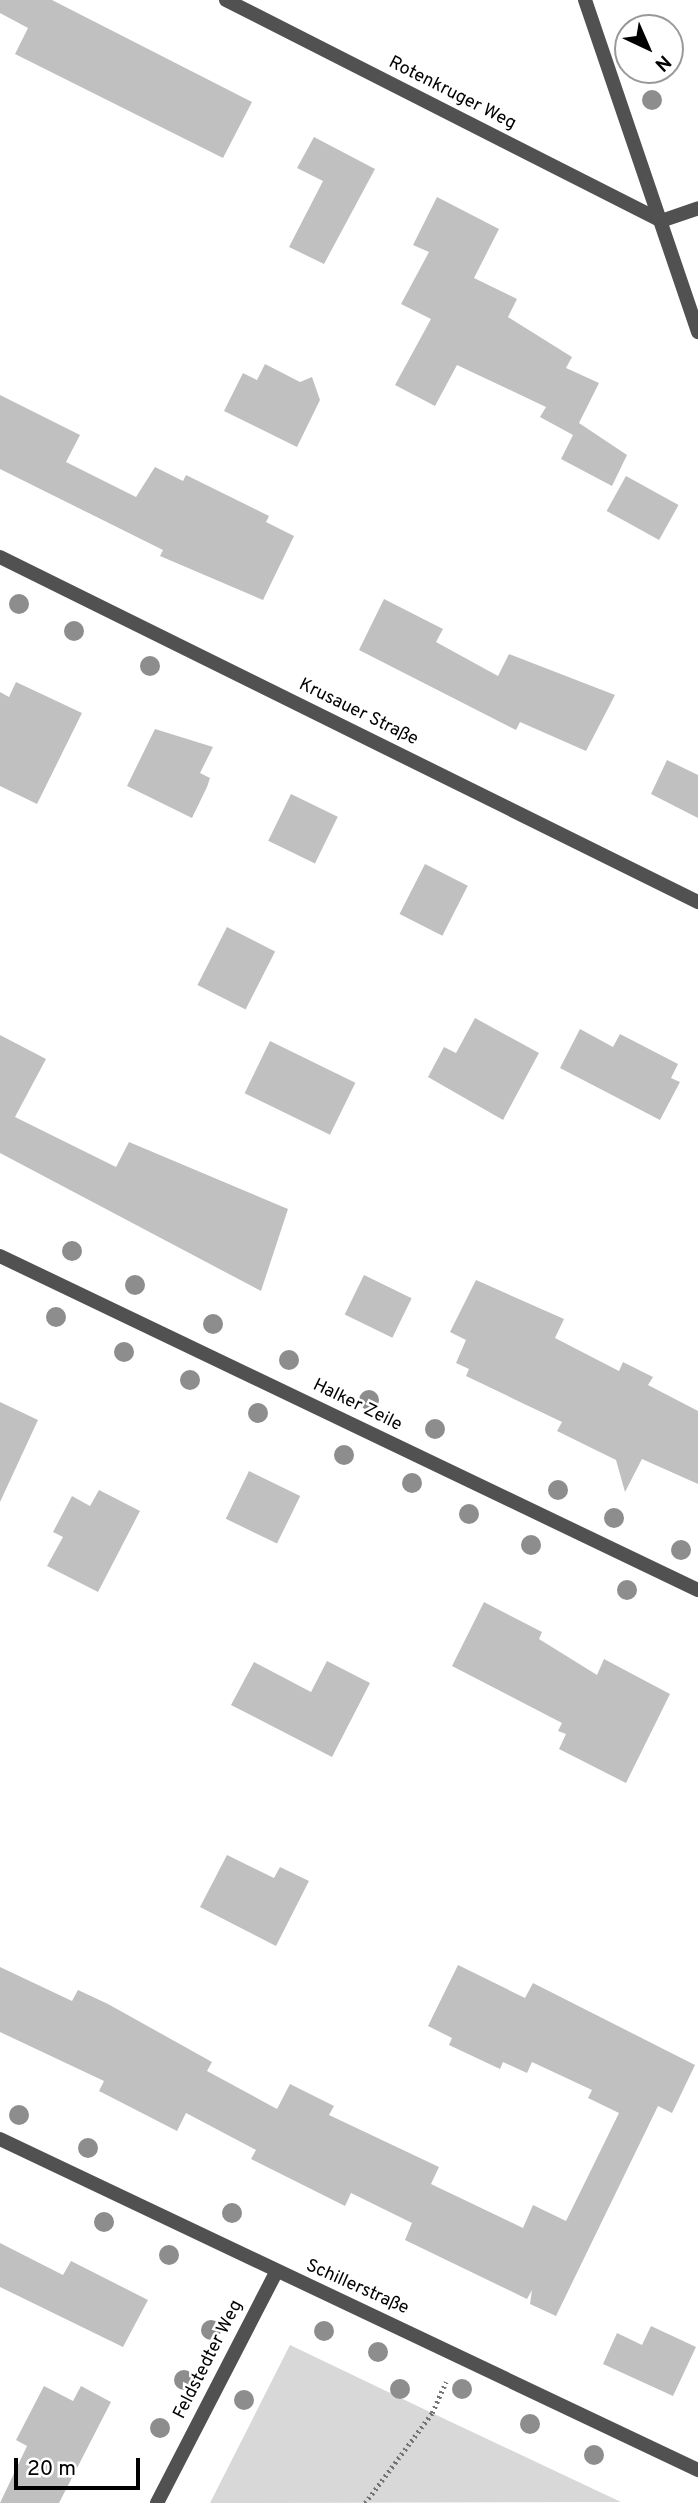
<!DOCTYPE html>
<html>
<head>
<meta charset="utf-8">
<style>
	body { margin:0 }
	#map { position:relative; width:698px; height:2503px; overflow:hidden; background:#fff; font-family:Overpass,sans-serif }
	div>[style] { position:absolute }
	.green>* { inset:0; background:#d8d8d8 }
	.building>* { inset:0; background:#c0c0c0; transform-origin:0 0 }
	.path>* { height:4.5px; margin-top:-2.25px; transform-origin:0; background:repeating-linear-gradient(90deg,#737373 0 2px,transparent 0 5.5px) }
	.minor>* { height:14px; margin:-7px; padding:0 7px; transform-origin:7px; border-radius:7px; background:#515151 }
	.trees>* { width:20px; height:20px; margin:-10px; border-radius:50%; background:#8d8d8d }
	span { translate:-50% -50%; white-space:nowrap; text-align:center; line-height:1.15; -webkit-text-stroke:5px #fff; paint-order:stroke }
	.street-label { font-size:18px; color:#000 }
	.north { position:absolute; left:614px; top:14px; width:70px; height:70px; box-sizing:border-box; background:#fff; border:2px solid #999; border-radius:50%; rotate:136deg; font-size:19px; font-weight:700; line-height:28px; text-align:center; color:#000 }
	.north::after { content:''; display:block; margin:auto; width:24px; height:32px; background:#000; clip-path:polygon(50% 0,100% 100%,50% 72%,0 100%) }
	.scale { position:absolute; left:14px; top:2458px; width:126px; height:32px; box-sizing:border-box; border:4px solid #000; border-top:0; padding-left:9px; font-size:21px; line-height:24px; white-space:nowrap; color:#000; -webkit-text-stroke:5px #fff; paint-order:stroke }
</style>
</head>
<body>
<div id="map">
	<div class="green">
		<div style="clip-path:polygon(290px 2345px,432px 2413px,621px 2502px,210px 2503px)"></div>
	</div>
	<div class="building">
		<div style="clip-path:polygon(0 0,52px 0,252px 102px,223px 158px,15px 54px,28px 28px,0 13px)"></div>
		<div style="clip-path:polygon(314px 137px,375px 169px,324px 264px,289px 247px,323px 181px,297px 168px)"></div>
		<div style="clip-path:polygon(437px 197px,499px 229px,474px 278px,517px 299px,508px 317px,572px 357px,566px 368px,599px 383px,579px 423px,627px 455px,612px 486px,561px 459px,573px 435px,540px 417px,546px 407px,457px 365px,435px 406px,395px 385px,431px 319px,401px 304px,429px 252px,413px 245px)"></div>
		<div style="clip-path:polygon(265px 364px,300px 382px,312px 377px,320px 400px,297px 447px,224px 411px,243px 373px,257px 380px)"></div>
		<div style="clip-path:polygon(0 395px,80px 435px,66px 462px,136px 497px,155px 467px,183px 481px,186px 475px,269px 516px,266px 522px,294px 536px,263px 600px,160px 556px,163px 550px,0 469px)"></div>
		<div style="left:626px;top:476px;width:60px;height:40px;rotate:29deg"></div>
		<div style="clip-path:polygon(384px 599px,443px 629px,436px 642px,498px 676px,509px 654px,615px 695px,586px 751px,520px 722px,516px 730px,359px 650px)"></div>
		<div style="clip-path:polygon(16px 682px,82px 713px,37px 804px,0 786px,0 692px,9px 697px)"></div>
		<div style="clip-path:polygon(155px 729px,213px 747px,200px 773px,210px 778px,207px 787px,192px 818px,127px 786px)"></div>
		<div style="clip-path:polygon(667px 760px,698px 775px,698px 818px,651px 794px)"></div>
		<div style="left:291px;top:794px;width:52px;height:52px;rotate:26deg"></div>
		<div style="left:425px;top:864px;width:48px;height:56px;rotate:27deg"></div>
		<div style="left:227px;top:927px;width:54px;height:65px;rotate:27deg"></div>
		<div style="clip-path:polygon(475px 1018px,539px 1053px,503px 1120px,428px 1077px,444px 1047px,456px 1053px)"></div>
		<div style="clip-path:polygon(580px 1029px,613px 1047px,620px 1034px,678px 1064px,671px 1078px,680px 1082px,660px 1120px,560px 1068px)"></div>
		<div style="clip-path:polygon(0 1035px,46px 1059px,15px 1117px,116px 1167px,129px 1142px,288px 1209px,261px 1291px,0 1153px)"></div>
		<div style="left:270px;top:1041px;width:95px;height:58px;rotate:26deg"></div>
		<div style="left:364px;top:1275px;width:53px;height:44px;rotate:26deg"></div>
		<div style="clip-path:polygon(476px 1280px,564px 1319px,555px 1338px,619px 1371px,623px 1362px,653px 1377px,648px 1385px,698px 1411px,698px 1484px,642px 1459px,625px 1492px,616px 1460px,557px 1431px,562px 1422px,466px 1376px,469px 1369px,456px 1363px,466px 1340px,450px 1332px)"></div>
		<div style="clip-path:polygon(0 1402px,38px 1420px,0 1502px)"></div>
		<div style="left:249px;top:1471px;width:57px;height:53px;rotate:26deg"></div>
		<div style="clip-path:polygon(99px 1490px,140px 1511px,98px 1592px,47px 1566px,63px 1537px,53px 1532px,72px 1496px,90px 1506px)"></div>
		<div style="clip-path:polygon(484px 1602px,542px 1632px,539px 1639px,597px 1675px,604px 1659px,670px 1694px,626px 1783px,559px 1749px,566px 1734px,558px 1731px,562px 1723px,452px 1666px)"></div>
		<div style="clip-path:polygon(327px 1661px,370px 1683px,332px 1757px,231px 1705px,254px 1662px,311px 1692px)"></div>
		<div style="clip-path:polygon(227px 1855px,274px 1878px,280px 1867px,309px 1881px,276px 1946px,200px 1907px)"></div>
		<div style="clip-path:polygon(458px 1965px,525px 1998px,533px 1983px,695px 2065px,672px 2113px,658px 2106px,556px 2316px,530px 2304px,532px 2290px,527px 2299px,405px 2240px,412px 2223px,351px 2193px,345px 2206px,251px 2159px,256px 2150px,186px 2113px,177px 2131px,99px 2091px,104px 2081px,0 2032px,0 1967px,72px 2001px,78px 1990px,108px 2004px,212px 2062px,207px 2071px,277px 2109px,290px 2084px,334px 2106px,329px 2115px,439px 2167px,431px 2184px,523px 2228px,533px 2205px,566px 2221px,619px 2113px,588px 2098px,592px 2090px,532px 2062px,527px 2073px,503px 2062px,500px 2069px,449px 2045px,452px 2038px,428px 2026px)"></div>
		<div style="clip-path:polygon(0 2243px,63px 2275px,71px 2261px,148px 2300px,123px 2347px,0 2287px)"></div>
		<div style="clip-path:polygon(651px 2326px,696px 2347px,673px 2396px,603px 2364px,617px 2333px,642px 2345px)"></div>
		<div style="clip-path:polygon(44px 2386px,73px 2401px,81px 2386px,111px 2402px,59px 2503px,0 2503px,27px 2446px,16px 2440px)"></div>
	</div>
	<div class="path">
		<div style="left:365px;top:2503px;width:112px;rotate:-53.3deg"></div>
		<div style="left:432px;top:2413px;width:34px;rotate:-66deg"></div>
	</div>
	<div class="minor">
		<div style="left:226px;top:0;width:488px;rotate:26.9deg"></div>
		<div style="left:661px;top:221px;width:39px;rotate:-19deg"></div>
		<div style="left:585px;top:0;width:351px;rotate:71.2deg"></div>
		<div style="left:0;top:557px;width:779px;rotate:26.3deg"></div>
		<div style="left:0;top:1256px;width:774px;rotate:25.57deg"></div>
		<div style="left:0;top:2139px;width:773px;rotate:25.37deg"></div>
		<div style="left:157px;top:2503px;width:260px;rotate:-62.7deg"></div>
	</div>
	<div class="trees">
		<div style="left:652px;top:100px"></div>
		<div style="left:19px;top:604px"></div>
		<div style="left:74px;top:631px"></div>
		<div style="left:150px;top:666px"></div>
		<div style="left:72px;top:1251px"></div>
		<div style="left:135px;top:1285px"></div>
		<div style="left:56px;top:1317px"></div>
		<div style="left:213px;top:1324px"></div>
		<div style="left:124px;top:1352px"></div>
		<div style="left:289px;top:1360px"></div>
		<div style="left:190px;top:1380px"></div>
		<div style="left:369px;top:1400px"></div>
		<div style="left:258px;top:1413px"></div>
		<div style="left:435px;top:1429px"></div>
		<div style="left:344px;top:1455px"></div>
		<div style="left:412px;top:1483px"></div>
		<div style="left:558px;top:1490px"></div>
		<div style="left:469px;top:1514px"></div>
		<div style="left:614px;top:1518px"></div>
		<div style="left:531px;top:1545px"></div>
		<div style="left:681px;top:1550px"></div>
		<div style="left:627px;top:1590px"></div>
		<div style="left:19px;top:2115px"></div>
		<div style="left:88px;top:2148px"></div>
		<div style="left:232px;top:2213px"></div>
		<div style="left:104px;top:2222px"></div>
		<div style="left:169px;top:2255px"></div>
		<div style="left:211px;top:2330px"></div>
		<div style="left:324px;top:2331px"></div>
		<div style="left:378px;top:2352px"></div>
		<div style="left:184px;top:2380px"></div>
		<div style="left:400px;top:2389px"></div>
		<div style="left:462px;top:2389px"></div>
		<div style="left:244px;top:2400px"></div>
		<div style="left:530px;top:2424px"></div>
		<div style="left:160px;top:2428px"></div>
		<div style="left:594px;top:2455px"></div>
	</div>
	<div class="street-label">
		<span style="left:452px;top:94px;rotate:27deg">Rotenkruger Weg</span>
		<span style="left:358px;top:713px;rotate:26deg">Krusauer Straße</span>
		<span style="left:357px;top:1406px;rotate:26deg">Halker Zeile</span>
		<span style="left:357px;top:2288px;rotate:24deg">Schillerstraße</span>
		<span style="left:209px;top:2360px;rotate:-63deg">Feldstedter Weg</span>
	</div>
	<div class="north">N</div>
	<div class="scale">20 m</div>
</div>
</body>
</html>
